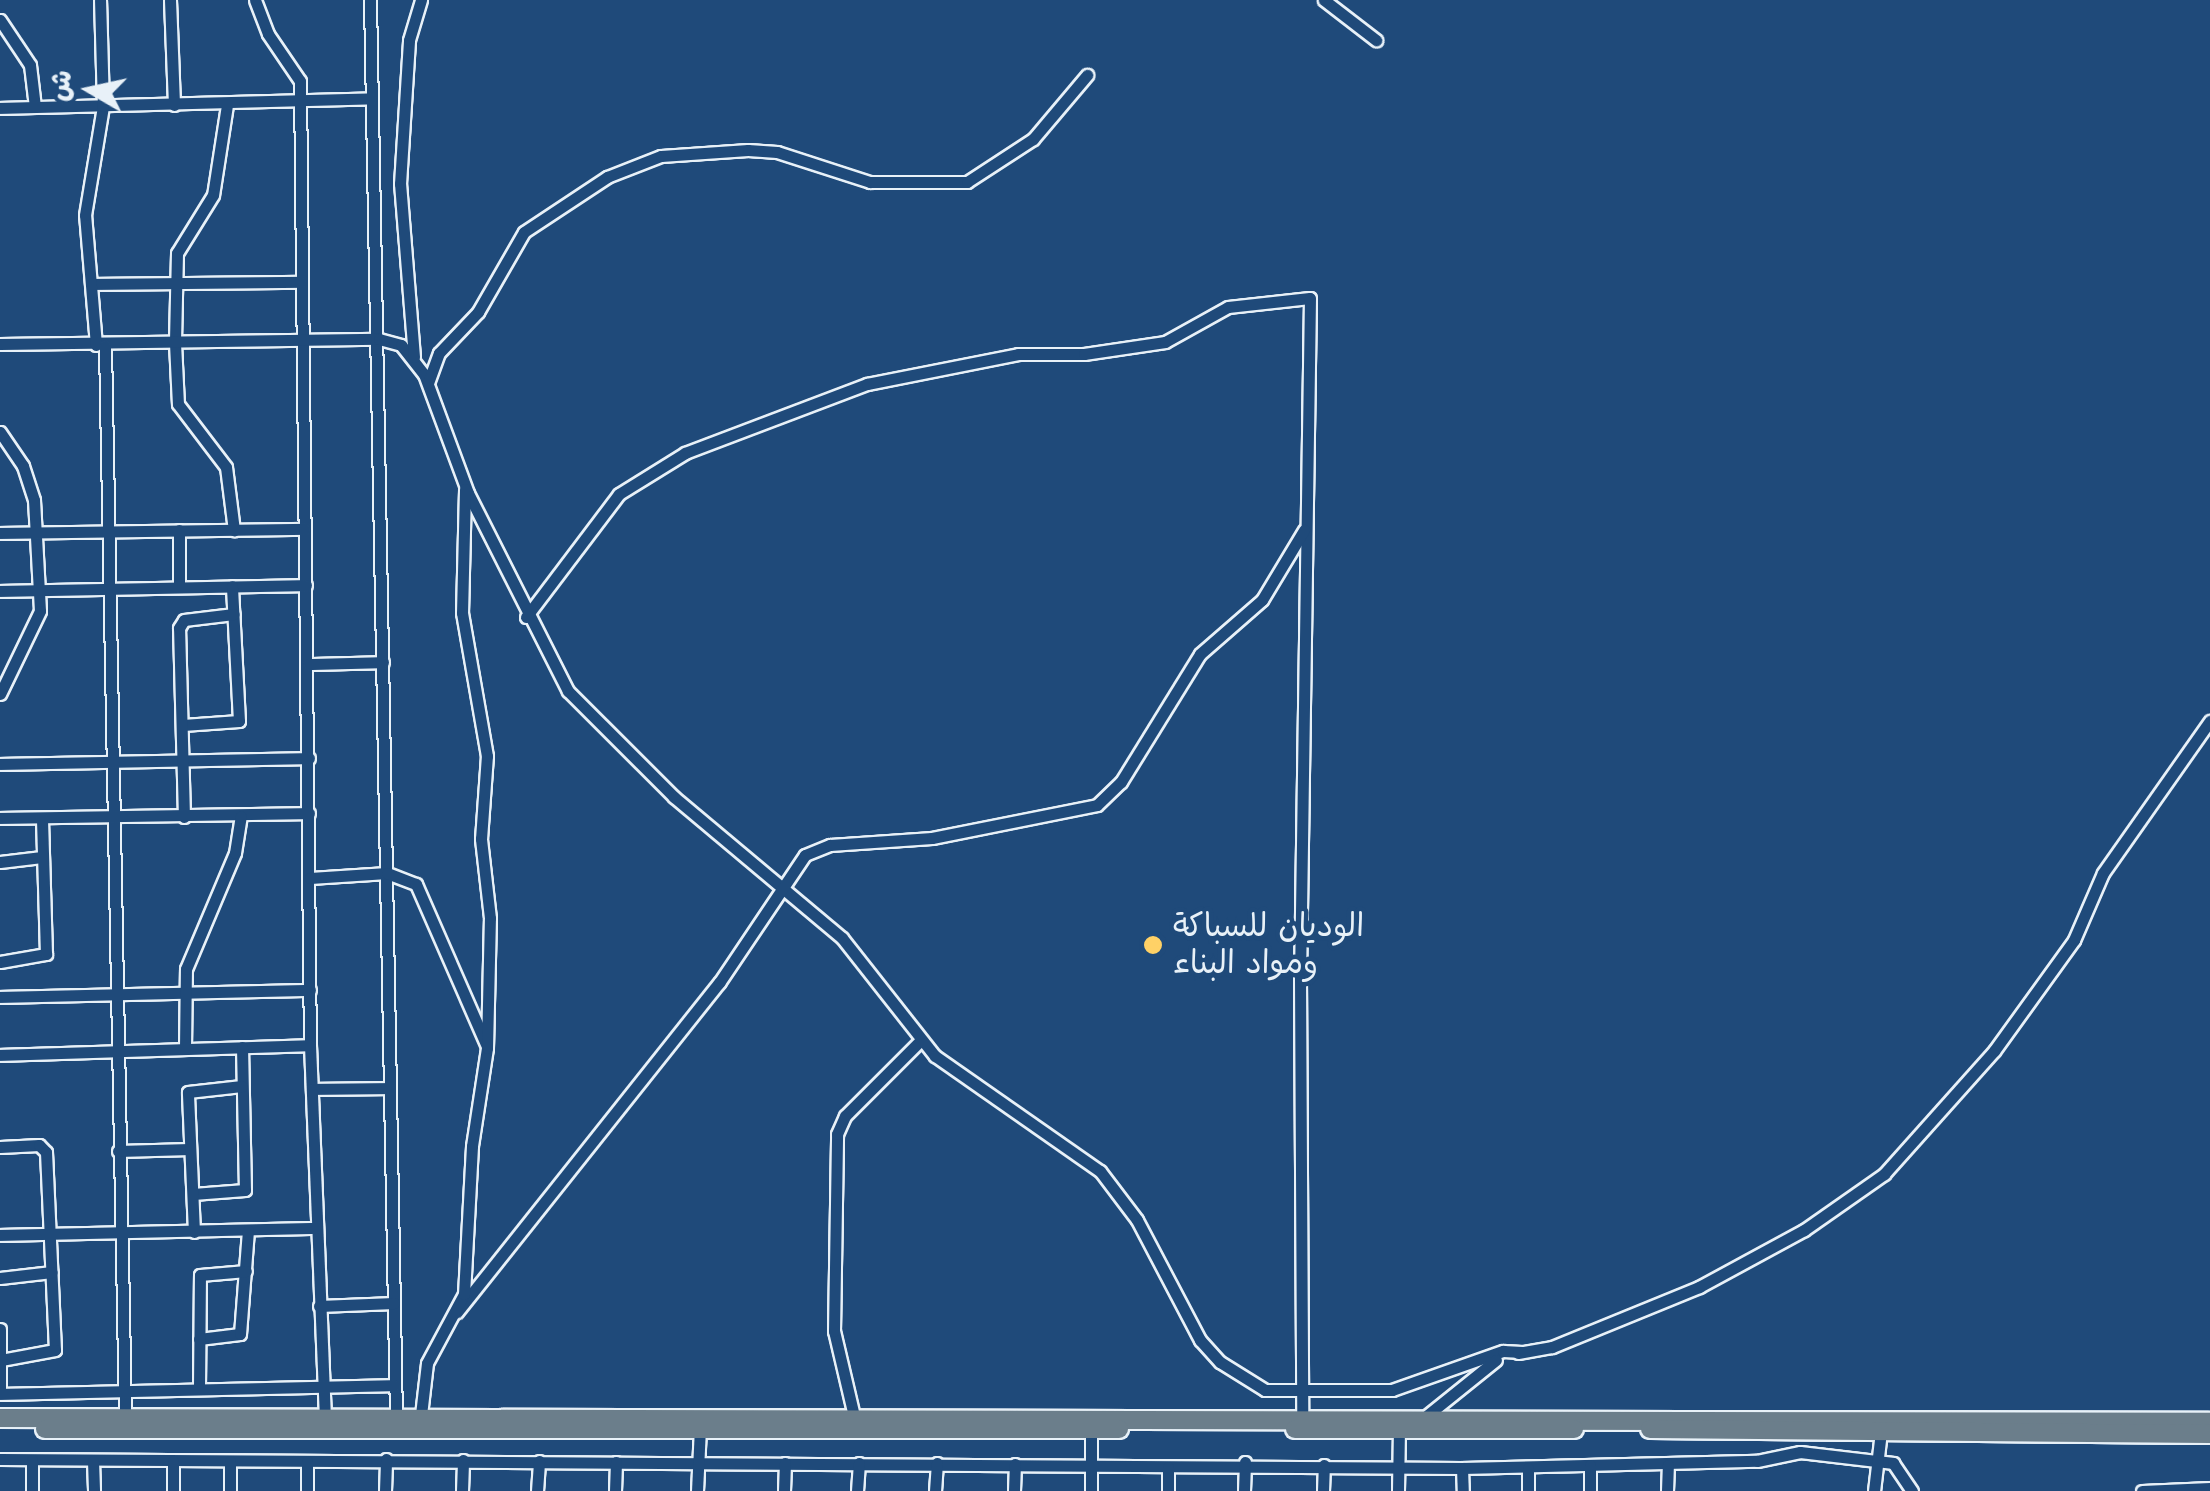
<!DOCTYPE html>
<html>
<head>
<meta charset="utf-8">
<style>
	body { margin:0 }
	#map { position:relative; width:2210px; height:1491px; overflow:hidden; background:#1f4a7a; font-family:"Comic Neue","Playpen Sans Arabic",sans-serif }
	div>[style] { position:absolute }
	.roads { filter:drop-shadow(2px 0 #e8f1f8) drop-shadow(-2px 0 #e8f1f8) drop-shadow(0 2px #e8f1f8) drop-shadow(0 -2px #e8f1f8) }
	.minor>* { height:11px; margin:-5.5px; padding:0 5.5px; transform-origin:5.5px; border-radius:5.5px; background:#1f4a7a }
	.highway>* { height:18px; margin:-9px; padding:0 9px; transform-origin:9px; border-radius:9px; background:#6b7e8b }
	.dots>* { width:28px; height:28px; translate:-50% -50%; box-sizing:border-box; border:5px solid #1f4a7a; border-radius:50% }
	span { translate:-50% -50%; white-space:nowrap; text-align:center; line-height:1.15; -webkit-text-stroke:9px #1f4a7a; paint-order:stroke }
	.poi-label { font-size:32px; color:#e8f1f8 }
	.left { translate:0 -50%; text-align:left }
	.north { position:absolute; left:40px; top:40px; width:100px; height:100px; -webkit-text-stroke:8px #1f4a7a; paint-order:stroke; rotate:279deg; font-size:28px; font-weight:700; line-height:40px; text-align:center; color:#e8f1f8 }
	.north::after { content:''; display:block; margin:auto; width:35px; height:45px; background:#e8f1f8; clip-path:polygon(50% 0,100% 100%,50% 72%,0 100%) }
</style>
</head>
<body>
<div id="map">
	<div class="roads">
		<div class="minor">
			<div style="left:170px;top:0;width:105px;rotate:87.8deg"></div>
			<div style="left:255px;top:0;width:36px;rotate:69deg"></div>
			<div style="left:268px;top:34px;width:57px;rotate:55.8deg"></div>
			<div style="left:300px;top:81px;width:964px;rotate:89.41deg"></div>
			<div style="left:310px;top:1045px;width:370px;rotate:87.7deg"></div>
			<div style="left:370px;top:0;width:1416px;rotate:88.95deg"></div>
			<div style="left:1324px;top:0;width:66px;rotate:37.6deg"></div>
			<div style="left:0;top:20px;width:54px;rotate:56.3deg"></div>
			<div style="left:30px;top:65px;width:42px;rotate:83.2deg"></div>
			<div style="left:227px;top:105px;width:91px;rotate:98.8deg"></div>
			<div style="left:213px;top:195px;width:68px;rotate:121.8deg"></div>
			<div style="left:177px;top:253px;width:90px;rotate:91.3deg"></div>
			<div style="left:175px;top:343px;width:61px;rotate:87.2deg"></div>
			<div style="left:178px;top:404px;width:79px;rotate:52.7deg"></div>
			<div style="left:226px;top:467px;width:64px;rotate:82.8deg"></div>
			<div style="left:0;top:108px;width:371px;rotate:-1.5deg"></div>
			<div style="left:94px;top:284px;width:207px;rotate:-0.6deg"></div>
			<div style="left:0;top:344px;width:379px;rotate:-0.8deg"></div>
			<div style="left:379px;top:339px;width:23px;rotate:15deg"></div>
			<div style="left:401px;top:345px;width:37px;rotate:52deg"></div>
			<div style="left:424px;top:374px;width:127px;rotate:69.7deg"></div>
			<div style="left:468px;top:493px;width:222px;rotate:63.2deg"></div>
			<div style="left:568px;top:691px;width:150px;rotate:45deg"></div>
			<div style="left:674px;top:797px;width:219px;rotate:40deg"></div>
			<div style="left:842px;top:938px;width:150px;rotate:51.8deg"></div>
			<div style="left:935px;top:1056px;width:201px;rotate:34.9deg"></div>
			<div style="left:1100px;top:1171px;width:61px;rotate:52.9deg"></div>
			<div style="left:1137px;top:1220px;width:136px;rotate:62.3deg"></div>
			<div style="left:1200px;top:1340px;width:30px;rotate:48deg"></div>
			<div style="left:1220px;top:1362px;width:53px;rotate:31.9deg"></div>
			<div style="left:1265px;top:1390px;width:127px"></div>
			<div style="left:1392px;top:1390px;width:118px;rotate:-19.4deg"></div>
			<div style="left:1503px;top:1351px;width:19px;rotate:3deg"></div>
			<div style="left:96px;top:345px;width:130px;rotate:-94.8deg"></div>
			<div style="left:85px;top:215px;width:110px;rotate:-80.6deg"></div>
			<div style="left:103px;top:106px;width:106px;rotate:-91.6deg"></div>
			<div style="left:105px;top:345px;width:1070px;rotate:88.93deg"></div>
			<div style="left:414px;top:357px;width:174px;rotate:-94.6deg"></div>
			<div style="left:400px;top:184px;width:144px;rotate:-86.4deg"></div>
			<div style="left:409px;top:40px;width:42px;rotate:-73.3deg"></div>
			<div style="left:428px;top:383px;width:32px;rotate:-70deg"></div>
			<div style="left:439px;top:353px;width:57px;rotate:-46.4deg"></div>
			<div style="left:478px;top:312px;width:92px;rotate:-60.1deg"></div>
			<div style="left:524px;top:232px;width:100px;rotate:-33.5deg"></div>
			<div style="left:607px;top:177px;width:58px;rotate:-21.3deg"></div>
			<div style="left:661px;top:156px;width:87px;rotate:-3.9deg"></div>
			<div style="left:748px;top:150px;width:29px;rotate:4deg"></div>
			<div style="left:777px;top:152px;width:98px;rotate:17.9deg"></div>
			<div style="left:870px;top:182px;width:97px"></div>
			<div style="left:967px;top:182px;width:79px;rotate:-33.1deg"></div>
			<div style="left:1033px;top:139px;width:84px;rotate:-49.8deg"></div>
			<div style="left:0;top:432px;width:41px;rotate:55.9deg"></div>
			<div style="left:23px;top:466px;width:36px;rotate:72deg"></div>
			<div style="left:34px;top:500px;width:111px;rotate:86.9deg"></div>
			<div style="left:40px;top:611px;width:92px;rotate:115.7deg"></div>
			<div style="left:179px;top:530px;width:57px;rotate:90deg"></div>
			<div style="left:0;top:533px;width:305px;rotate:-0.8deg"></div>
			<div style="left:0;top:591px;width:306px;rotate:-1.1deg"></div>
			<div style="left:526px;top:617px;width:154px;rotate:-52.9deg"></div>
			<div style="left:619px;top:494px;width:78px;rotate:-31.8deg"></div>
			<div style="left:685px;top:453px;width:195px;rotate:-20.8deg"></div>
			<div style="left:867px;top:384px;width:154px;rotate:-11.2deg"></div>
			<div style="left:1018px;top:354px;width:66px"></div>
			<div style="left:1084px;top:354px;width:82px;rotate:-8.4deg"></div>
			<div style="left:1165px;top:342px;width:72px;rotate:-29.1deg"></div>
			<div style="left:1228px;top:307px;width:82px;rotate:-6.3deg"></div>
			<div style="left:1310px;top:298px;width:681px;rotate:90.84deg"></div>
			<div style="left:1300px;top:979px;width:437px;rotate:89.7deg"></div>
			<div style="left:308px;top:664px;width:75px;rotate:-1.5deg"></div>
			<div style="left:183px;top:725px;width:56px;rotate:-4.1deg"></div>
			<div style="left:239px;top:721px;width:135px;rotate:-93deg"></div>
			<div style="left:0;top:764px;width:309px;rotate:-1.1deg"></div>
			<div style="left:184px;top:817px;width:189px;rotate:-91.5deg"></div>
			<div style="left:179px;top:628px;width:9px;rotate:-58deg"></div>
			<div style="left:184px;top:620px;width:50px;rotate:-6.8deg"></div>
			<div style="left:0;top:818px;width:309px;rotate:-0.9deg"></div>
			<div style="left:0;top:862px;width:42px;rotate:-6.8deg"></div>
			<div style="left:310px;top:878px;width:77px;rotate:-3.7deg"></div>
			<div style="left:387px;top:873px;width:31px;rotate:21deg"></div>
			<div style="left:416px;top:884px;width:175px;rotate:66.4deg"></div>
			<div style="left:0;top:962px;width:47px;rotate:-9.9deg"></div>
			<div style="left:46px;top:954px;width:136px;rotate:-91.7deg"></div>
			<div style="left:0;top:997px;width:310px;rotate:-1.3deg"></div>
			<div style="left:185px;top:1048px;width:79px;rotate:-89.3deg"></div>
			<div style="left:186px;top:969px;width:126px;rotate:-67.1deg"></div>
			<div style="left:235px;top:853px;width:37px;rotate:-81deg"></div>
			<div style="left:0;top:1055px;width:310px;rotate:-1.8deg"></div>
			<div style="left:312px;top:1089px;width:77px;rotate:-0.7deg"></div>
			<div style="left:0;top:1147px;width:39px;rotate:-3deg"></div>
			<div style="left:39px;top:1145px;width:10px;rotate:45deg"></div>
			<div style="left:46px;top:1152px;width:198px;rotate:87.4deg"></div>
			<div style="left:55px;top:1350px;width:55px;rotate:169.5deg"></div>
			<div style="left:118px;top:1151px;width:72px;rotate:-1.6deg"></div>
			<div style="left:193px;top:1194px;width:52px;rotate:-4.4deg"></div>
			<div style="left:245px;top:1190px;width:143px;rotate:-91.2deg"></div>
			<div style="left:194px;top:1232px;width:140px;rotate:-92.5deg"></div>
			<div style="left:188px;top:1092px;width:54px;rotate:-6.3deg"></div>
			<div style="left:0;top:1235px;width:316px;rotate:-1.3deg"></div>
			<div style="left:0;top:1278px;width:52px;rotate:-6.6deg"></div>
			<div style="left:319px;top:1306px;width:75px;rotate:-2.3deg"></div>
			<div style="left:457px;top:1312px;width:421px;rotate:-51.5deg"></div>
			<div style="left:719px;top:983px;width:154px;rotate:-56.1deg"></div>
			<div style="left:805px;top:855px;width:27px;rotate:-22deg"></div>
			<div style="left:830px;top:845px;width:102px;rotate:-3.9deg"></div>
			<div style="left:932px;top:838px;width:168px;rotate:-11.3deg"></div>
			<div style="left:1097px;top:805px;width:33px;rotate:-44deg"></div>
			<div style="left:1121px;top:782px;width:150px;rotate:-58.3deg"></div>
			<div style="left:1200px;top:654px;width:82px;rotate:-41.1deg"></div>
			<div style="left:1262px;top:600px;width:82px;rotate:-59deg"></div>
			<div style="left:0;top:1329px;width:64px;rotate:90deg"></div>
			<div style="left:199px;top:1339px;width:41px;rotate:-7deg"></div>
			<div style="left:240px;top:1334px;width:104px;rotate:-85.6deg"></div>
			<div style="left:1518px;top:1353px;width:35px;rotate:-10deg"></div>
			<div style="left:1552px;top:1347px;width:159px;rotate:-22.2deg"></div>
			<div style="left:1699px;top:1287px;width:119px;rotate:-28.5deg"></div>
			<div style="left:1804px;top:1230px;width:98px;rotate:-35deg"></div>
			<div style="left:1884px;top:1174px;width:165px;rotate:-48.2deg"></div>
			<div style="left:1994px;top:1051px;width:137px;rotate:-54.2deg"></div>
			<div style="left:2074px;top:940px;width:73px;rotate:-66.6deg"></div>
			<div style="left:2103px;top:873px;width:186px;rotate:-54.9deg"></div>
			<div style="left:199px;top:1387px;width:112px;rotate:-89.5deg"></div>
			<div style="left:200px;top:1275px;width:46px;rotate:-5deg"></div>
			<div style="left:0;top:1394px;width:395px;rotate:-1.3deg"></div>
			<div style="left:421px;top:1415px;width:52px;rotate:-83.4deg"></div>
			<div style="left:427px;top:1363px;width:78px;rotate:-61.8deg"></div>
			<div style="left:464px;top:1294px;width:148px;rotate:-86.9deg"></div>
			<div style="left:472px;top:1146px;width:99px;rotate:-81.3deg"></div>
			<div style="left:487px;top:1048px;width:130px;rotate:-88.7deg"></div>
			<div style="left:490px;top:918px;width:80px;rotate:-96.5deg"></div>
			<div style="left:481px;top:839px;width:83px;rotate:-85.9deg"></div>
			<div style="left:487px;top:756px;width:145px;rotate:-99.9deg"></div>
			<div style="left:462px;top:613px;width:124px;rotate:-88.6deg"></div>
			<div style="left:854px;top:1416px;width:87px;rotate:-103.2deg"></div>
			<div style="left:834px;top:1331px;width:197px;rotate:-89.1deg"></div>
			<div style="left:837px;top:1134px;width:20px;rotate:-66deg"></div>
			<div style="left:845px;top:1116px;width:106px;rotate:-45deg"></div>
			<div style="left:1425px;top:1417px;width:91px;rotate:-38.8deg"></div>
			<div style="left:0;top:1459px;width:1462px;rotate:0.35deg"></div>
			<div style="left:1462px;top:1468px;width:295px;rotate:-1.4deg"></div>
			<div style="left:1757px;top:1461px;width:44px;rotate:-11.8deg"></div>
			<div style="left:1800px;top:1452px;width:94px;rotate:6.7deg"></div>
			<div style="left:1893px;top:1463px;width:34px;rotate:56deg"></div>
			<div style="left:93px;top:1461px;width:30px;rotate:88deg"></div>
			<div style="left:1462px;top:1468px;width:23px;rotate:88deg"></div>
			<div style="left:32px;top:1491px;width:31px;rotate:-90deg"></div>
			<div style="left:173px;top:1491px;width:30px;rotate:-90deg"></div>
			<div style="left:230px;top:1491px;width:30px;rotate:-90deg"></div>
			<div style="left:307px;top:1491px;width:30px;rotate:-90deg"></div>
			<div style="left:385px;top:1491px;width:32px;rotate:-88deg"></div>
			<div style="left:462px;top:1491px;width:31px;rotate:-88deg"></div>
			<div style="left:537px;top:1491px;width:30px;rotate:-86deg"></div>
			<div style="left:615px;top:1491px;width:29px;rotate:-88deg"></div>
			<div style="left:697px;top:1491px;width:63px;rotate:-87.3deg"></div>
			<div style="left:784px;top:1491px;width:28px;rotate:-88deg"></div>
			<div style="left:857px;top:1491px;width:28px;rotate:-86deg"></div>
			<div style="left:935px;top:1491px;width:28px;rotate:-86deg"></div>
			<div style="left:1014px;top:1491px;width:27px;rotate:-88deg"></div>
			<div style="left:1091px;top:1491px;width:62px;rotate:-90deg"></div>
			<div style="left:1168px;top:1491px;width:24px;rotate:-90deg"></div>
			<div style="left:1244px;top:1491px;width:29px;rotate:-88deg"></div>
			<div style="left:1323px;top:1491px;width:26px;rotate:-88deg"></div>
			<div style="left:1398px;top:1491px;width:66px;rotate:-89.1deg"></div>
			<div style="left:1528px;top:1491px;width:23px;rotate:-90deg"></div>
			<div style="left:1590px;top:1491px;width:26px;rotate:-90deg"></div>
			<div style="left:1667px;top:1491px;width:26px;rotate:-88deg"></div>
			<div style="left:1874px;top:1491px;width:60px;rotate:-83.3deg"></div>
			<div style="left:2142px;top:1491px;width:68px;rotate:-2.5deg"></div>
		</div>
		<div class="highway">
			<div style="left:0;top:1418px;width:2210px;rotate:0.1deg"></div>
			<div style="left:45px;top:1429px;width:1074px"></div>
			<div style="left:1295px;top:1429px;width:279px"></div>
			<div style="left:1650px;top:1429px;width:560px;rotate:0.51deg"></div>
		</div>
	</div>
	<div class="dots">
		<div style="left:1153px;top:945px;background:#ffd166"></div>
	</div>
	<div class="poi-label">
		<span class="left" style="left:1173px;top:945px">الوديان للسباكة<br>ومواد البناء</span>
	</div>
	<div class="north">ش</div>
</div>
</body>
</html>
